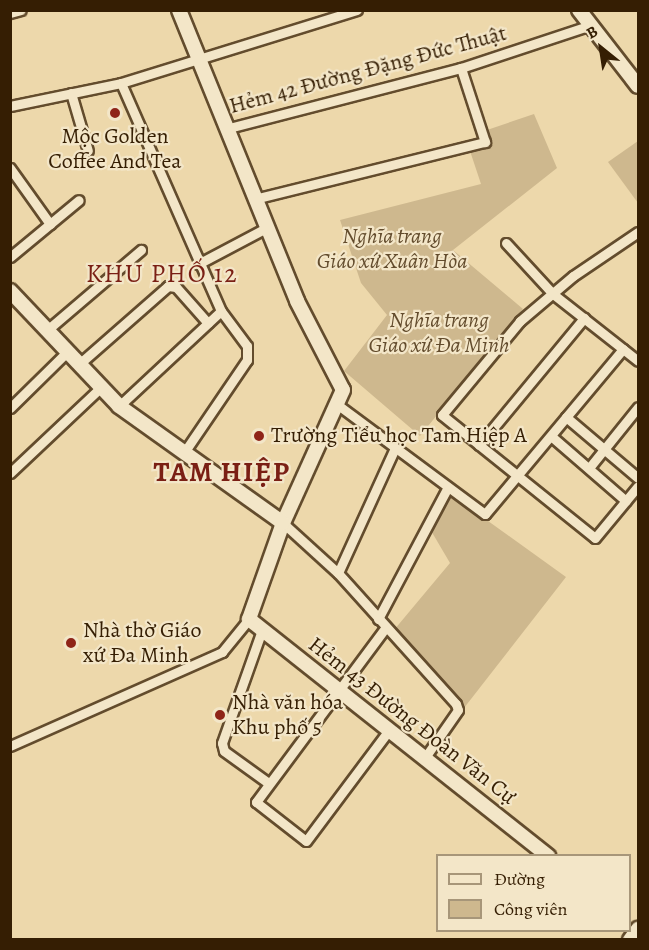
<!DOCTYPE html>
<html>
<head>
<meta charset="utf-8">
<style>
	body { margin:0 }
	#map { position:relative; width:649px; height:950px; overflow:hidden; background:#edd8ab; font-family:Alegreya,serif }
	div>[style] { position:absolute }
	.green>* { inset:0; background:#ceb88e }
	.roads { filter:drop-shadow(2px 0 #634c2d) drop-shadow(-2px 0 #634c2d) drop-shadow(0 2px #634c2d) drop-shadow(0 -2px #634c2d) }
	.street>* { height:9px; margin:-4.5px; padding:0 4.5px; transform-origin:4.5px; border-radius:4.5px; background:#f3e6c8 }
	.secondary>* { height:14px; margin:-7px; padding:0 7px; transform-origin:7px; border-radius:7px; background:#f3e6c8 }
	.dots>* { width:16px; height:16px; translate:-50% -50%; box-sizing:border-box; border:3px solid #f3e6c8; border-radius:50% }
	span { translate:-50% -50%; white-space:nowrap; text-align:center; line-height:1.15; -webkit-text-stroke:4.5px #f3e6c8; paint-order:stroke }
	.street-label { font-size:22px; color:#351e03 }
	.poi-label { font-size:22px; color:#351e03 }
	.left { translate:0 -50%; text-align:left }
	.park-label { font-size:22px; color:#634c2d; font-style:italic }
	.quarter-label { font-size:26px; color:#7a1f14; letter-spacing:1.5px }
	.district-label { font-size:28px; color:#7a1f14; font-weight:700; letter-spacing:1.5px }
	.frame { position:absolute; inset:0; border:12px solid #351e03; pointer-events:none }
	.legend { position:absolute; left:436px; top:854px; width:195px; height:78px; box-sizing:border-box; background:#f3e6c8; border:2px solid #a79679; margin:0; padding:8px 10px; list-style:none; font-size:18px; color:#351e03 }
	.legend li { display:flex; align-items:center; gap:12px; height:30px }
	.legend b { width:30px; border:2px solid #a79679 }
	.north { position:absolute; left:571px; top:18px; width:60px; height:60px; -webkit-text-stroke:4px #f3e6c8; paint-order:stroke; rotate:330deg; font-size:16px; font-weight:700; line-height:24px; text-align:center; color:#351e03 }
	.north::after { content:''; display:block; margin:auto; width:21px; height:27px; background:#351e03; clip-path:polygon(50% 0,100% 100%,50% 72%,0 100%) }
</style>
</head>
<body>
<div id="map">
	<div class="green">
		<div style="clip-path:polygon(534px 114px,557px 168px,453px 250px,523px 309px,420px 436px,344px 371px,387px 315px,361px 283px,340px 220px,481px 184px,470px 151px,490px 144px,487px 130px)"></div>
		<div style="clip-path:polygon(638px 141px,638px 203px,608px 162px)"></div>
		<div style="clip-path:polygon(449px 493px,566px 577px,464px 708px,394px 630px,450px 563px,430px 529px)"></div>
	</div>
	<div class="roads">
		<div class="street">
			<div style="left:10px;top:13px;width:11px;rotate:-15deg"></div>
			<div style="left:71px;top:93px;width:60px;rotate:73.7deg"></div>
			<div style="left:10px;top:106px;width:113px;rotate:-11.7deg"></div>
			<div style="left:121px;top:83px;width:247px;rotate:-17.2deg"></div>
			<div style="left:225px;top:129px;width:244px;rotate:-14.5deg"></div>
			<div style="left:461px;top:68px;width:137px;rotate:-18.3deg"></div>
			<div style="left:10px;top:168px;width:69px;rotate:54.5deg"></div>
			<div style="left:254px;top:199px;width:238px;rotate:-13.9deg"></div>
			<div style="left:485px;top:142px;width:78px;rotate:-108deg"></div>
			<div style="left:638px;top:232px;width:78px;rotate:145.9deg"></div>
			<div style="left:573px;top:276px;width:70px;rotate:139.7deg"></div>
			<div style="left:520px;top:321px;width:122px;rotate:129.7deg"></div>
			<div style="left:442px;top:415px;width:196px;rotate:38.8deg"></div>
			<div style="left:595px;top:538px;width:67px;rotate:-50.4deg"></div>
			<div style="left:506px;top:243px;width:69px;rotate:47.3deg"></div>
			<div style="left:553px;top:294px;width:108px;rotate:38.2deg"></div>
			<div style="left:10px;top:257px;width:89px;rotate:-39.6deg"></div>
			<div style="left:198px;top:264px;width:77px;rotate:-27.9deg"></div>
			<div style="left:46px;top:331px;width:125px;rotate:-40.5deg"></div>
			<div style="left:78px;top:365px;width:120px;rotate:-41.3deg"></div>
			<div style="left:168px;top:286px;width:8px;rotate:7deg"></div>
			<div style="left:176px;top:287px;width:48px;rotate:48.4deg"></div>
			<div style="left:338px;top:405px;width:183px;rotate:36.6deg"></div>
			<div style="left:485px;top:514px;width:215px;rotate:-50.1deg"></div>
			<div style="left:119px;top:406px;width:139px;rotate:-43deg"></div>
			<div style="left:221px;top:311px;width:249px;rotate:-113.7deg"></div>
			<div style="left:10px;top:408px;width:78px;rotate:-44.5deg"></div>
			<div style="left:566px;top:417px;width:94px;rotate:40.3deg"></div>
			<div style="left:551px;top:436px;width:99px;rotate:40.9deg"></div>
			<div style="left:479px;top:445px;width:165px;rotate:-50.4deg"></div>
			<div style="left:183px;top:454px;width:114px;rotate:-55.8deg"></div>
			<div style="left:247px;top:360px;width:14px;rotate:-90deg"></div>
			<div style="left:247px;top:346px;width:44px;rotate:-126.6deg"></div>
			<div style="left:589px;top:468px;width:78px;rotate:-51.2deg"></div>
			<div style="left:10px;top:473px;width:122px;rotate:-43.3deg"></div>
			<div style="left:283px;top:523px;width:74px;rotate:42.3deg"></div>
			<div style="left:338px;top:573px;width:176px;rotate:48deg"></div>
			<div style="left:456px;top:704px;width:6px;rotate:72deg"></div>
			<div style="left:458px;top:710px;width:60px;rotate:124.8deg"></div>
			<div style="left:338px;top:573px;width:137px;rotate:-65.5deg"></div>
			<div style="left:378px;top:619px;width:149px;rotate:-62.1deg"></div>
			<div style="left:386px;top:627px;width:218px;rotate:126.6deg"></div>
			<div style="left:256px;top:802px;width:63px;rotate:38deg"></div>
			<div style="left:306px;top:841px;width:139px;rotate:-53.2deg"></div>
			<div style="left:262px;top:630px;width:120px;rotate:109.5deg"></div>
			<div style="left:222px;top:743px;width:8px;rotate:76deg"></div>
			<div style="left:224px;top:751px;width:53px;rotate:35.8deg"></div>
			<div style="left:10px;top:746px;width:232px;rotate:-23.9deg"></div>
			<div style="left:222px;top:652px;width:43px;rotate:-50.7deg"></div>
		</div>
		<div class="secondary">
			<div style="left:179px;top:10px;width:314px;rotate:67.9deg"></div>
			<div style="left:297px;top:301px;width:100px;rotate:62.7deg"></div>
			<div style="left:343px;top:390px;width:146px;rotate:114.3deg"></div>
			<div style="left:283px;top:523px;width:102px;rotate:109.5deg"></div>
			<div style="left:249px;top:619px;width:382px;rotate:38.4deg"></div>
			<div style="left:579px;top:10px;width:96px;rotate:52.2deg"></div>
			<div style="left:10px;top:291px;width:158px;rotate:46.5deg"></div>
			<div style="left:119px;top:406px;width:201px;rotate:35.5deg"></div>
			<div style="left:630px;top:940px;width:14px;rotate:-54deg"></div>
		</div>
	</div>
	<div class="dots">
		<div style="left:115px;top:113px;background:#8f2418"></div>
		<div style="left:259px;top:436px;background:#8f2418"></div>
		<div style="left:71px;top:643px;background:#8f2418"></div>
		<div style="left:220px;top:715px;background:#8f2418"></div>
	</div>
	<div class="street-label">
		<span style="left:368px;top:70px;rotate:-15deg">Hẻm 42 Đường Đặng Đức Thuật</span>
		<span style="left:412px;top:721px;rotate:38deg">Hẻm 43 Đường Đoàn Văn Cự</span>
	</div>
	<div class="poi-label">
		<span style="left:115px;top:149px">Mộc Golden<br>Coffee And Tea</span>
		<span class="left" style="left:271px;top:436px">Trường Tiểu học Tam Hiệp A</span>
		<span class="left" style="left:83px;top:643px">Nhà thờ Giáo<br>xứ Đa Minh</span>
		<span class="left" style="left:232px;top:715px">Nhà văn hóa<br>Khu phố 5</span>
	</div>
	<div class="park-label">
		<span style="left:392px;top:249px">Nghĩa trang<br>Giáo xứ Xuân Hòa</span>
		<span style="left:439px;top:333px">Nghĩa trang<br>Giáo xứ Đa Minh</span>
	</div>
	<div class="quarter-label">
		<span style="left:162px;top:274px">KHU PHỐ 12</span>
	</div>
	<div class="district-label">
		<span style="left:222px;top:472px">TAM HIỆP</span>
	</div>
	<div class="frame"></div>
	<ul class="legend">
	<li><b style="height:8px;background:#f3e6c8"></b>Đường</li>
	<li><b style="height:16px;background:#ceb88e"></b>Công viên</li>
	</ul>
	<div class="north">B</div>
</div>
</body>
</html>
